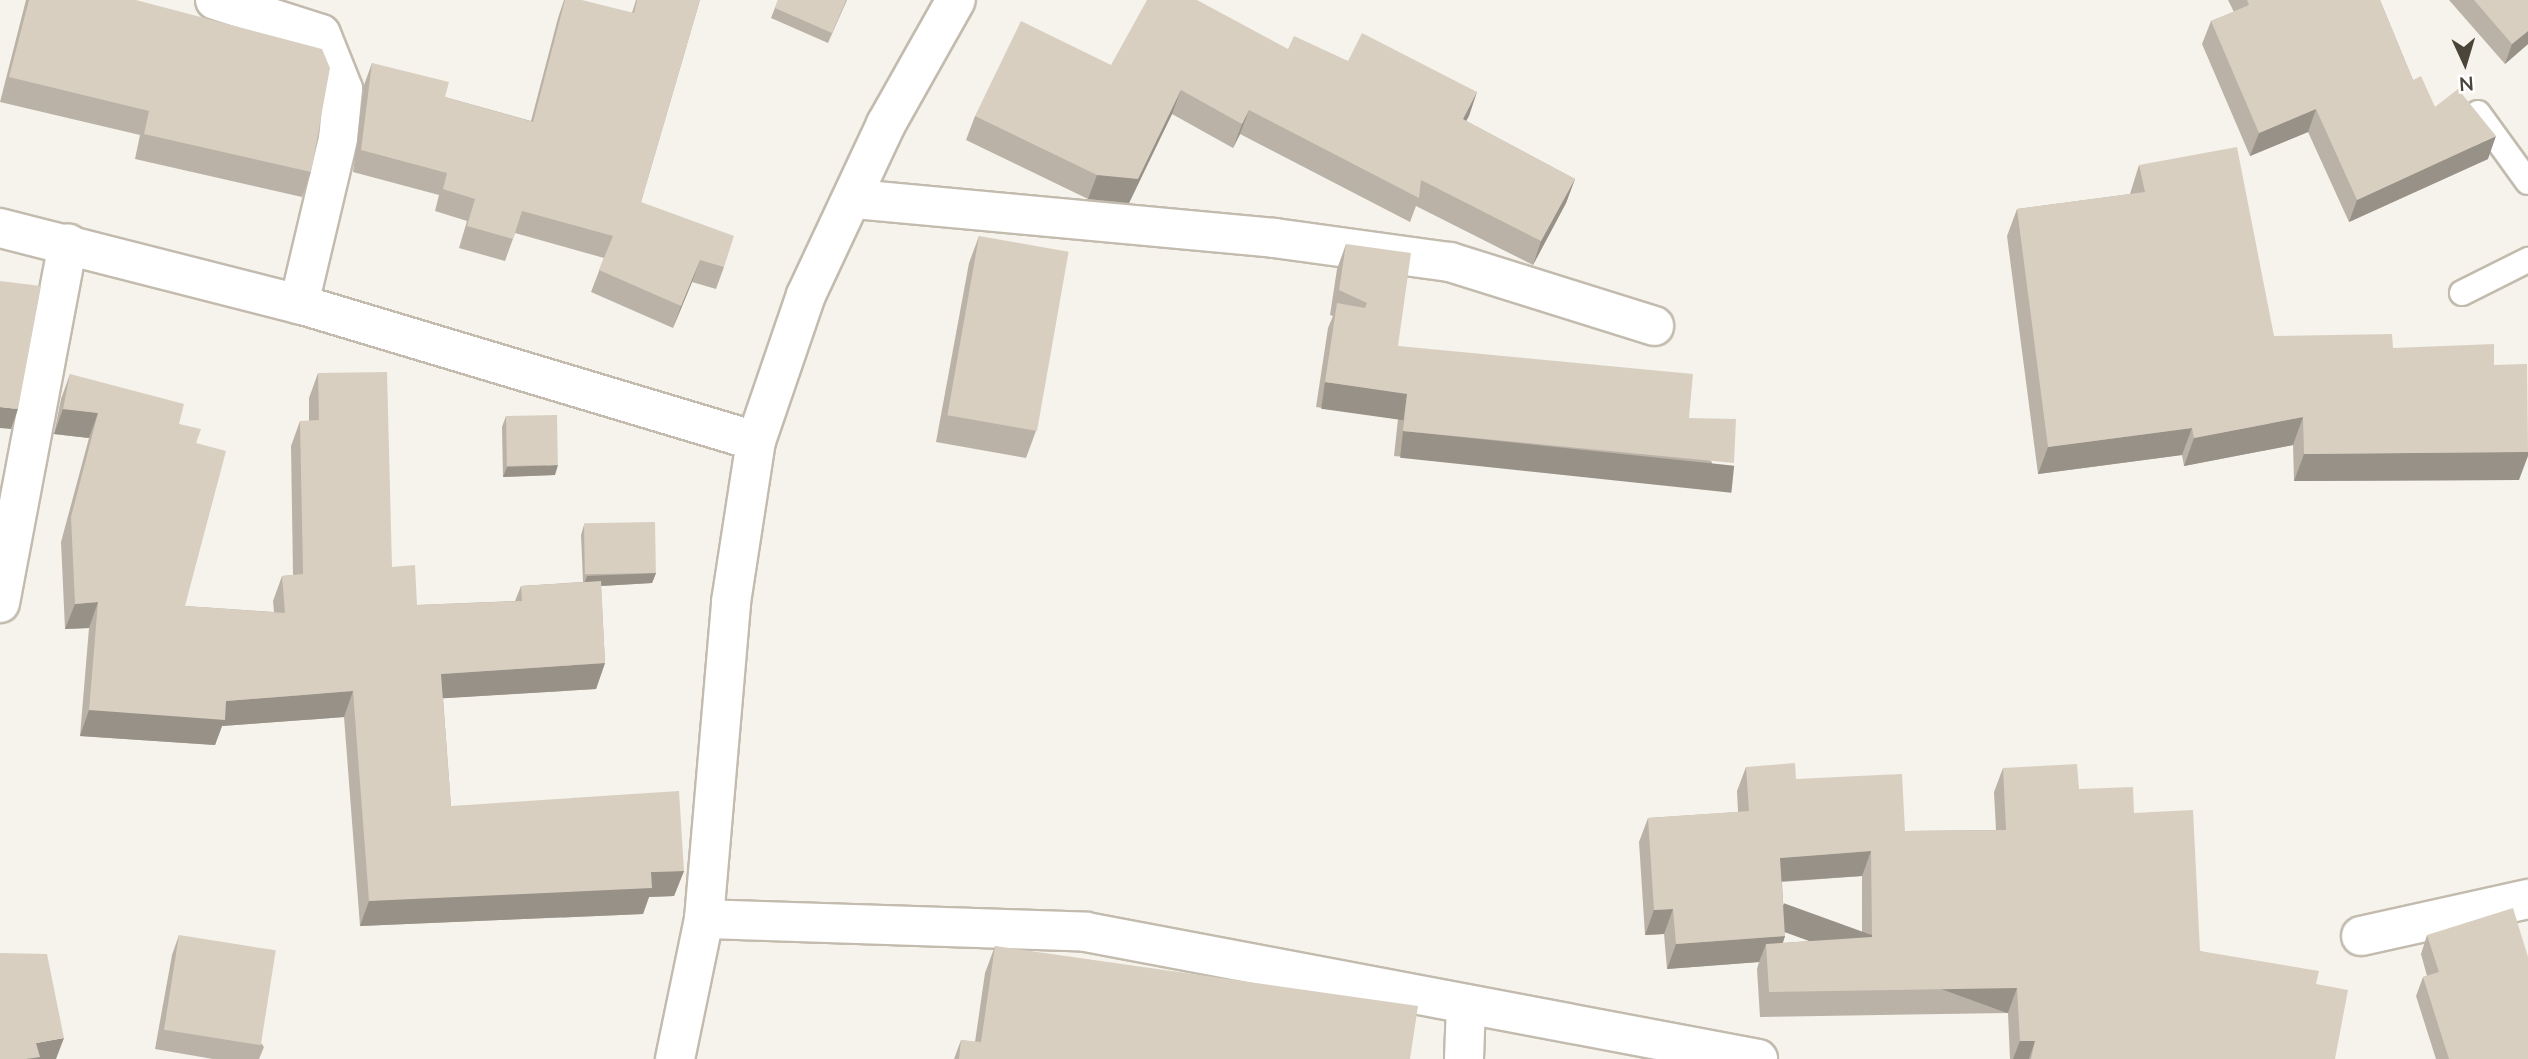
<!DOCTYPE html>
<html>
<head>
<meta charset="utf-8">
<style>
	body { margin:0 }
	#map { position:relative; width:2528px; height:1059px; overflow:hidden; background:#f6f3ec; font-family:Lato,sans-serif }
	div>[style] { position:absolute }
	.roads { filter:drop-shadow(2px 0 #c2bbae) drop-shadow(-2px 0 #c2bbae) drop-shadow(0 2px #c2bbae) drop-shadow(0 -2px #c2bbae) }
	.service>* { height:24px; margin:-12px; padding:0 12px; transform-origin:12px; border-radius:12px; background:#fff }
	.minor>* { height:38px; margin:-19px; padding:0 19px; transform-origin:19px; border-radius:19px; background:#fff }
	.wall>* { inset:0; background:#bab2a6 }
	.shaded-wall>* { inset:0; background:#979187; transform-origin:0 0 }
	.building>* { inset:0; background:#d8cfc1; transform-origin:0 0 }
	span { translate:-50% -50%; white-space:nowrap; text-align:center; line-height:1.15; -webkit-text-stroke:5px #fff; paint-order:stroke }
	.north { position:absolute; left:2430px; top:28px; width:70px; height:70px; -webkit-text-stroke:5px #fff; paint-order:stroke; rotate:176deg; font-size:19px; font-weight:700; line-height:28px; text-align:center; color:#4b4439 }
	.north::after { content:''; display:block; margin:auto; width:24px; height:32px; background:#4b4439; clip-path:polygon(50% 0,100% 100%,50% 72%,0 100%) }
</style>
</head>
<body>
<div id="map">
	<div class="roads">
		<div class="service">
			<div style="left:2478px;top:113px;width:85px;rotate:54.1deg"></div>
			<div style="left:2462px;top:293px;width:74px;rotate:-26.6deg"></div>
		</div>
		<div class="minor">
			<div style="left:215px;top:0;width:111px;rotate:17.8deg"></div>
			<div style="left:321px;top:34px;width:59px;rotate:68.2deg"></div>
			<div style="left:343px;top:89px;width:50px;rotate:95.7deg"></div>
			<div style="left:338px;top:139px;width:170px;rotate:103.3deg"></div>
			<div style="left:855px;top:199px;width:421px;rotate:5.3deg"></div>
			<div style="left:1274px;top:238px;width:178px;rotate:7.8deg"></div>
			<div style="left:1450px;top:262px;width:214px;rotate:17.4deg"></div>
			<div style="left:0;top:228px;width:309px;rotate:14.3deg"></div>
			<div style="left:299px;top:304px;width:477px;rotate:16.7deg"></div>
			<div style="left:0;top:603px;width:366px;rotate:-79.3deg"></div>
			<div style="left:704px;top:919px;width:382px;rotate:1.9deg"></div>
			<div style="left:1086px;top:932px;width:684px;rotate:10.7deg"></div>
			<div style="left:2361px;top:936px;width:171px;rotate:-12.5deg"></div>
			<div style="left:675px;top:1059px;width:143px;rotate:-78.3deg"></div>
			<div style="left:704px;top:919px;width:318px;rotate:-85.1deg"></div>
			<div style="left:731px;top:602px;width:163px;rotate:-81.2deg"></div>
			<div style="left:756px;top:441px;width:154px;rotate:-71.1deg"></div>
			<div style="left:806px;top:295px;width:189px;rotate:-64.9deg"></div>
			<div style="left:886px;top:124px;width:142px;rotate:-60.6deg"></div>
			<div style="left:1464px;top:1059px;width:55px;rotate:-87.9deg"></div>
		</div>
	</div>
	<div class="wall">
		<div style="clip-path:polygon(26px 0,136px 0,311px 172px,302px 197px,135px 159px,140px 135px,0 102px)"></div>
		<div style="clip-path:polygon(564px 0,632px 13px,636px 0,700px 0,641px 202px,724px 267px,716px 289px,692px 282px,673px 328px,591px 292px,604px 258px,515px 233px,505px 261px,459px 248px,467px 221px,435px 211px,439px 195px,353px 172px,364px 85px,372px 63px,445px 97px,531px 121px,558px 18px)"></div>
		<div style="clip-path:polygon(778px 0,847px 0,828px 43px,771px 18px)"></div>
		<div style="clip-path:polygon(2228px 0,2380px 0,2413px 80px,2435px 107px,2488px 159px,2349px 222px,2308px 132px,2250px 156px,2202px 44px,2211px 21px,2234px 12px)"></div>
		<div style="clip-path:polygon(2449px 0,2528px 0,2528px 44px,2505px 64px)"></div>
		<div style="clip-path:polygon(1288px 49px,1348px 61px,1477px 92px,1466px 121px,1575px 179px,1566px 203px,1533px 265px,1416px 206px,1410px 222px,1240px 134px,1233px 148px,1172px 114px,1129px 203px,1088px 199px,966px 140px,975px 116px,1111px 65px)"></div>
		<div style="clip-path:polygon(2139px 165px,2274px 336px,2393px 348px,2494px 365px,2519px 480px,2294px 481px,2293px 445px,2184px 466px,2182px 455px,2038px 474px,2007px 236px,2017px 209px,2130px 194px)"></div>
		<div style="clip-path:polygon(979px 236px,1036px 431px,1026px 458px,936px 442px,969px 263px)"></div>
		<div style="clip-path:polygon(1346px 244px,1398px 346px,1689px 418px,1725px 488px,1394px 456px,1398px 419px,1316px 407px,1328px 328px,1333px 316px,1330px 315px,1337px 269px)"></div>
		<div style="clip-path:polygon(318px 373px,392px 567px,417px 605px,515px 601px,521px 586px,583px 582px,581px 535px,584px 525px,656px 573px,652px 583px,601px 586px,605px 663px,596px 689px,443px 698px,451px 806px,684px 871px,674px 896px,649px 897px,643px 914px,360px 926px,344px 717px,222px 726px,215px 745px,80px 736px,89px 628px,65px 629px,61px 542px,89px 438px,54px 434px,61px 399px,70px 374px,179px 424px,196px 443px,185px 606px,274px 612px,273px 601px,282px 576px,293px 575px,291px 446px,300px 421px,309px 421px,309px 398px)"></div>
		<div style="clip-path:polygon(506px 416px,555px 475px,503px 477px,502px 427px)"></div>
		<div style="clip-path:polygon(evenodd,1746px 767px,1796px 779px,1905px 831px,1996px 830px,1994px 792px,2003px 768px,2079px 789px,2134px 813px,2200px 951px,2316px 984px,2335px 1059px,2010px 1059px,2008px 1013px,1760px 1017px,1757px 969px,1759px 962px,1667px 969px,1664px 934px,1645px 935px,1639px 842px,1648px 818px,1738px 812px,1737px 791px,1746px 767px,1862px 876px,1862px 937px,1783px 943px,1785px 936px,1782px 882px,1862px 876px)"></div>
		<div style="clip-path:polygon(179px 935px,264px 1047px,259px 1059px,213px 1059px,155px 1049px,172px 955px)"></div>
		<div style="clip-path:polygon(2427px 935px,2528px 1059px,2436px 1059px,2416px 996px,2423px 977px,2427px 976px,2421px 954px)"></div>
		<div style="clip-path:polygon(995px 946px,1410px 1059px,954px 1059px,961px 1040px,975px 1042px,985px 973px)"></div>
	</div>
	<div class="shaded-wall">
		<div style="clip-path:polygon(2528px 31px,2528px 44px,2505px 64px,2512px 44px)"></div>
		<div style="clip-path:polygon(1181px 90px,1172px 114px,1129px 203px,1088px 199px,1097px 175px)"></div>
		<div style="clip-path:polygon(1477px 92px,1469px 116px,1454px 143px,1463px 119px)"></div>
		<div style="clip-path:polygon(2316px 109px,2308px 132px,2250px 156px,2259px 133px)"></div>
		<div style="clip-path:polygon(1249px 110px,1240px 134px,1233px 148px,1242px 124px)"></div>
		<div style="clip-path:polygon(2496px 136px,2488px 159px,2349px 222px,2357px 200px)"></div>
		<div style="clip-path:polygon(1575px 179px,1566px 203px,1533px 265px,1541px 241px)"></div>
		<div style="clip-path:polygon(700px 260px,692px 282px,673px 328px,681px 306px)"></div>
		<div style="left:1325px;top:382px;width:83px;height:27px;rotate:8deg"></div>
		<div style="clip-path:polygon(0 407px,18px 409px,11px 429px,0 428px)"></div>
		<div style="clip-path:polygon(63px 409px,98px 413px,89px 438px,54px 434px)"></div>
		<div style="clip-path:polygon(2303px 417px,2293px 445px,2184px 466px,2194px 438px)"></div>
		<div style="clip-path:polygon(2192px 428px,2182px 455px,2038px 474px,2048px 447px)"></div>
		<div style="left:1403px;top:431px;width:333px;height:27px;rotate:6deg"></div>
		<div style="clip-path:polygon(2528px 452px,2528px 456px,2519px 480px,2294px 481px,2304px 454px)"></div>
		<div style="clip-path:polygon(558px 465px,555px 475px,503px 477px,507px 467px)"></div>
		<div style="clip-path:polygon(656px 573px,652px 583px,583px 587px,587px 576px)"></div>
		<div style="clip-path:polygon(98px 602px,89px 628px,65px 629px,75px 604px)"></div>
		<div style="clip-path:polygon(605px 663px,596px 689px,432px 699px,441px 674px)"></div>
		<div style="clip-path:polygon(353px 691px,344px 717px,222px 726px,215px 745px,80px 736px,89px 710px,226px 701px)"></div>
		<div style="clip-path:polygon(1871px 851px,1862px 876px,1771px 882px,1780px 858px)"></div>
		<div style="clip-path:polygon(684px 871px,674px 896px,649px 897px,643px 914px,360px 926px,369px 901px,651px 872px)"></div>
		<div style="clip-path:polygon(1673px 909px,1664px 934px,1645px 935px,1654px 910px)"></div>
		<div style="clip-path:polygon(1785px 936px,1776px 961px,1766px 944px,1759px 962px,1667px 969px,1676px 944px)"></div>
		<div style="left:2017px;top:988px;width:27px;height:248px;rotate:110deg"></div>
		<div style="clip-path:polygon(64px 1038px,56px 1059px,26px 1059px,36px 1043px)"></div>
		<div style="clip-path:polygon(2020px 1041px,2035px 1041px,2029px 1059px,2013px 1059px)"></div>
	</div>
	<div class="building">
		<div style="clip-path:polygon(29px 0,136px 0,322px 49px,330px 68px,311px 172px,144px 134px,149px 111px,9px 77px)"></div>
		<div style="clip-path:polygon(565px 0,582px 0,634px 13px,637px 0,700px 0,641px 202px,734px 236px,724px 267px,700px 260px,681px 306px,599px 270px,613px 236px,522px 211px,513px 239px,467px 226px,475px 199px,443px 189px,447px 173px,361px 150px,372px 63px,449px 82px,445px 97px,533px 122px)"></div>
		<div style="clip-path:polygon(778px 0,846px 0,832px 33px,775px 8px)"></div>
		<div style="clip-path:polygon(1147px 0,1197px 0,1288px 49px,1294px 36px,1348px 61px,1362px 33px,1477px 92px,1463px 119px,1575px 179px,1541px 241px,1421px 180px,1419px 198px,1249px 110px,1242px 124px,1181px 90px,1138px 179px,1097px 175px,975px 116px,1021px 21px,1111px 65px)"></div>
		<div style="clip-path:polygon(2247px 0,2380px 0,2413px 80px,2421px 76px,2435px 107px,2458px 89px,2496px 136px,2357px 200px,2316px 109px,2259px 133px,2211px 21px,2249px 5px)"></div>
		<div style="clip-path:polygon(2474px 0,2528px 0,2528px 31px,2512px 44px)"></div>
		<div style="clip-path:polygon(2237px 147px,2274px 336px,2392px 334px,2393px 348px,2494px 344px,2494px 365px,2527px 364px,2528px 452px,2304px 454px,2303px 417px,2194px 438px,2192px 428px,2048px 447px,2017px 209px,2145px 192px,2139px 165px)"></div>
		<div style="left:979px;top:236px;width:91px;height:182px;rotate:10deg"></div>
		<div style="clip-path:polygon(1346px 244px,1411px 253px,1398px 346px,1693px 374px,1689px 418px,1736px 419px,1734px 463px,1403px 431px,1407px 394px,1325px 382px,1337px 303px,1365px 308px,1367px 303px,1339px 290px)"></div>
		<div style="clip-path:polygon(0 281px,41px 286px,18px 409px,0 407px)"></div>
		<div style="clip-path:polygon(387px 372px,392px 567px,415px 565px,417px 605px,522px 601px,521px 586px,601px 581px,605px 663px,441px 674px,451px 806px,679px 791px,684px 871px,651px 872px,652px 888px,369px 901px,353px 691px,226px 701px,225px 720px,89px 710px,98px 602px,75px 604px,71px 517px,98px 413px,63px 409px,70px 374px,184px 404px,179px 424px,201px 429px,196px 443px,226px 451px,185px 606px,285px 613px,282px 576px,303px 574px,300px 421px,319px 420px,318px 373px)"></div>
		<div style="left:557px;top:415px;width:50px;height:51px;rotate:89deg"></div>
		<div style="left:655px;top:522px;width:51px;height:71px;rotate:89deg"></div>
		<div style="clip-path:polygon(1795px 763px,1796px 779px,1902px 774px,1905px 831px,2006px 830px,2003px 768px,2077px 764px,2079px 789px,2133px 787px,2134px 813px,2193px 810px,2200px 951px,2319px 971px,2316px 984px,2348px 990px,2335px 1059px,2031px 1059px,2035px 1041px,2020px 1041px,2017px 988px,1769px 992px,1766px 944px,1872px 937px,1871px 851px,1780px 858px,1785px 936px,1676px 944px,1673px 909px,1654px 910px,1648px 818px,1749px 811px,1746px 767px)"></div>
		<div style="clip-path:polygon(2513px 908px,2528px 957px,2528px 1059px,2449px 1059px,2423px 977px,2439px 972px,2427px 935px)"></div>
		<div style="left:179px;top:935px;width:98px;height:96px;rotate:9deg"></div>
		<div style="clip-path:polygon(995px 946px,1418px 1006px,1410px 1059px,959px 1059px,961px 1040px,981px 1042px)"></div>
		<div style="clip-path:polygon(0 953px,47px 954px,64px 1038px,36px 1043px,40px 1057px,26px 1059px,0 1059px)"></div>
	</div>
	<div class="north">N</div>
</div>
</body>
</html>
